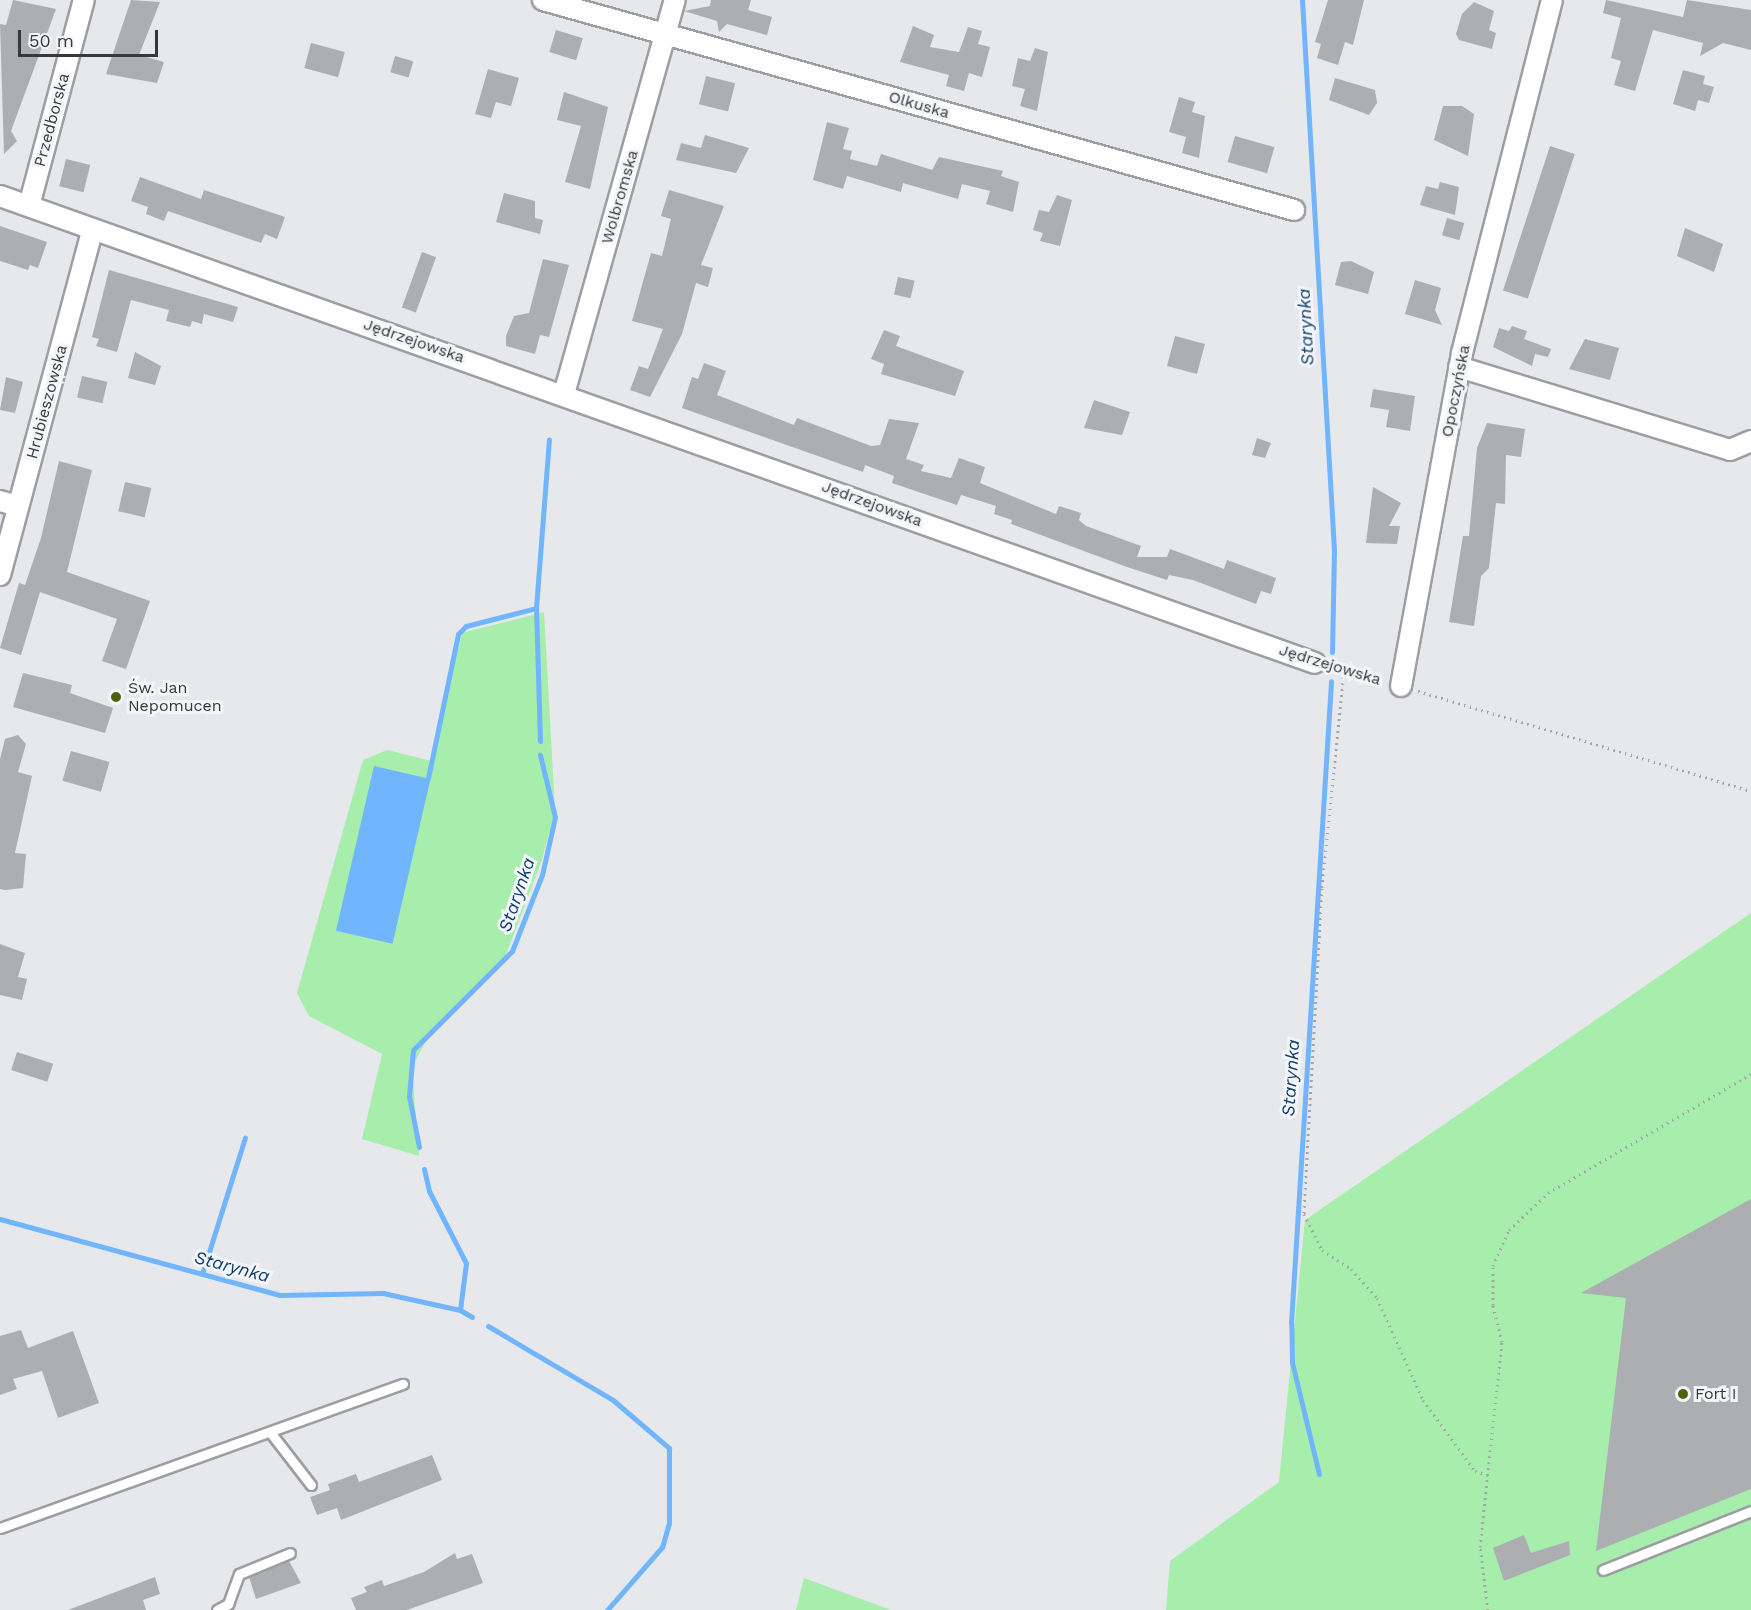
<!DOCTYPE html>
<html>
<head>
<meta charset="utf-8">
<style>
	body { margin:0 }
	#map { position:relative; width:1751px; height:1610px; overflow:hidden; background:#e6e8ec; font-family:"Work Sans",sans-serif }
	div>[style] { position:absolute }
	.green>* { inset:0; background:#a7edab }
	.water>* { inset:0; background:#71b5ff; transform-origin:0 0 }
	.stream>* { height:5px; margin:-2.5px; padding:0 2.5px; transform-origin:2.5px; border-radius:2.5px; background:#71b5ff }
	.building>* { inset:0; background:#acaeb2; transform-origin:0 0 }
	.path>* { height:3px; margin-top:-1.5px; transform-origin:0; background:repeating-linear-gradient(90deg,#a4a6a9 0 1.5px,transparent 0 6px) }
	.roads { filter:drop-shadow(2px 0 #9c9ea2) drop-shadow(-2px 0 #9c9ea2) drop-shadow(0 2px #9c9ea2) drop-shadow(0 -2px #9c9ea2) }
	.lane>* { height:9px; margin:-4.5px; padding:0 4.5px; transform-origin:4.5px; border-radius:4.5px; background:#fff }
	.street>* { height:20px; margin:-10px; padding:0 10px; transform-origin:10px; border-radius:10px; background:#fff }
	.dots>* { width:16px; height:16px; translate:-50% -50%; box-sizing:border-box; border:3px solid #f3f5f9; border-radius:50% }
	span { translate:-50% -50%; white-space:nowrap; text-align:center; line-height:1.15; -webkit-text-stroke:6px #f3f5f9; paint-order:stroke }
	.street-label { font-size:16px; color:#37383a }
	.poi-label { font-size:16px; color:#37383a }
	.left { translate:0 -50%; text-align:left }
	.water-label { font-size:18px; color:#0c3d6b; font-style:italic }
	.scale { position:absolute; left:18px; top:30px; width:140px; height:27px; box-sizing:border-box; border:3px solid #37383a; border-top:0; padding-left:8px; font-size:18px; line-height:21px; white-space:nowrap; color:#37383a; -webkit-text-stroke:4px #f3f5f9; paint-order:stroke }
</style>
</head>
<body>
<div id="map">
	<div class="green">
		<div style="clip-path:polygon(544px 612px,555px 810px,542px 860px,504px 960px,426px 1041px,412px 1067px,419px 1156px,362px 1139px,382px 1054px,309px 1016px,297px 993px,363px 760px,387px 750px,432px 761px,462px 633px)"></div>
		<div style="clip-path:polygon(1751px 913px,1751px 1610px,1166px 1610px,1170px 1561px,1279px 1482px,1305px 1220px)"></div>
		<div style="clip-path:polygon(804px 1578px,891px 1610px,796px 1610px)"></div>
	</div>
	<div class="water">
		<div style="left:374px;top:766px;width:58px;height:169px;rotate:13deg"></div>
	</div>
	<div class="stream">
		<div style="left:1302px;top:0;width:551px;rotate:86.67deg"></div>
		<div style="left:1334px;top:550px;width:102px;rotate:91.1deg"></div>
		<div style="left:540px;top:741px;width:133px;rotate:-91.7deg"></div>
		<div style="left:536px;top:608px;width:169px;rotate:-85.6deg"></div>
		<div style="left:428px;top:778px;width:147px;rotate:-78.2deg"></div>
		<div style="left:458px;top:634px;width:11px;rotate:-45deg"></div>
		<div style="left:466px;top:626px;width:72px;rotate:-14.4deg"></div>
		<div style="left:419px;top:1147px;width:52px;rotate:-101.1deg"></div>
		<div style="left:409px;top:1096px;width:46px;rotate:-85deg"></div>
		<div style="left:413px;top:1050px;width:140px;rotate:-45deg"></div>
		<div style="left:512px;top:951px;width:82px;rotate:-68.5deg"></div>
		<div style="left:542px;top:875px;width:59px;rotate:-77.4deg"></div>
		<div style="left:555px;top:817px;width:64px;rotate:-103.6deg"></div>
		<div style="left:424px;top:1169px;width:23px;rotate:77deg"></div>
		<div style="left:429px;top:1191px;width:81px;rotate:62.8deg"></div>
		<div style="left:466px;top:1263px;width:47px;rotate:97.3deg"></div>
		<div style="left:460px;top:1310px;width:14px;rotate:30deg"></div>
		<div style="left:0;top:1219px;width:289px;rotate:15.2deg"></div>
		<div style="left:279px;top:1295px;width:104px;rotate:-1.1deg"></div>
		<div style="left:383px;top:1293px;width:79px;rotate:12.4deg"></div>
		<div style="left:202px;top:1274px;width:143px;rotate:-72.5deg"></div>
		<div style="left:488px;top:1326px;width:145px;rotate:30.6deg"></div>
		<div style="left:613px;top:1400px;width:74px;rotate:40.6deg"></div>
		<div style="left:669px;top:1448px;width:75px;rotate:90deg"></div>
		<div style="left:669px;top:1523px;width:25px;rotate:106deg"></div>
		<div style="left:662px;top:1547px;width:84px;rotate:131.1deg"></div>
		<div style="left:1319px;top:1474px;width:115px;rotate:-103.6deg"></div>
		<div style="left:1292px;top:1362px;width:39px;rotate:-91deg"></div>
		<div style="left:1291px;top:1323px;width:643px;rotate:-86.43deg"></div>
	</div>
	<div class="building">
		<div style="clip-path:polygon(13px 0,56px 9px,11px 131px,17px 141px,4px 154px,0 24px,6px 25px)"></div>
		<div style="clip-path:polygon(131px 0,160px 2px,139px 55px,164px 62px,157px 83px,106px 74px)"></div>
		<div style="clip-path:polygon(711px 0,751px 0,748px 10px,772px 17px,767px 35px,727px 24px,719px 32px,717px 21px,684px 11px,710px 6px)"></div>
		<div style="clip-path:polygon(1328px 0,1364px 0,1353px 45px,1345px 42px,1338px 65px,1317px 58px,1321px 44px,1315px 42px)"></div>
		<div style="clip-path:polygon(1606px 0,1683px 17px,1687px 0,1751px 10px,1751px 50px,1723px 43px,1700px 56px,1703px 43px,1653px 30px,1635px 91px,1614px 85px,1621px 61px,1611px 58px,1621px 18px,1603px 13px)"></div>
		<div style="clip-path:polygon(1474px 2px,1494px 11px,1489px 30px,1496px 33px,1492px 49px,1459px 40px,1456px 34px,1462px 14px)"></div>
		<div style="clip-path:polygon(913px 26px,934px 35px,930px 47px,959px 52px,968px 27px,982px 31px,978px 44px,990px 47px,982px 77px,969px 73px,964px 91px,946px 86px,949px 75px,900px 62px)"></div>
		<div style="left:556px;top:30px;width:28px;height:23px;rotate:17deg"></div>
		<div style="left:311px;top:43px;width:35px;height:26px;rotate:15deg"></div>
		<div style="clip-path:polygon(1035px 48px,1048px 52px,1037px 111px,1020px 106px,1025px 89px,1012px 86px,1018px 58px,1030px 61px)"></div>
		<div style="left:395px;top:56px;width:19px;height:17px;rotate:16deg"></div>
		<div style="clip-path:polygon(488px 69px,519px 78px,511px 106px,496px 102px,491px 118px,475px 114px)"></div>
		<div style="clip-path:polygon(1683px 70px,1705px 76px,1703px 84px,1714px 87px,1709px 103px,1698px 100px,1695px 111px,1673px 104px)"></div>
		<div style="left:706px;top:76px;width:30px;height:29px;rotate:14deg"></div>
		<div style="clip-path:polygon(1335px 78px,1375px 90px,1377px 103px,1369px 115px,1329px 100px)"></div>
		<div style="clip-path:polygon(564px 92px,608px 107px,590px 189px,565px 182px,581px 126px,557px 120px)"></div>
		<div style="clip-path:polygon(1179px 97px,1195px 102px,1192px 112px,1205px 116px,1199px 158px,1182px 153px,1186px 137px,1169px 132px)"></div>
		<div style="clip-path:polygon(1443px 106px,1462px 106px,1474px 114px,1468px 156px,1434px 140px)"></div>
		<div style="clip-path:polygon(827px 122px,849px 128px,843px 149px,852px 151px,850px 159px,877px 166px,881px 154px,932px 170px,939px 157px,1003px 171px,1001px 176px,1019px 182px,1013px 212px,986px 204px,990px 191px,962px 184px,958px 199px,903px 183px,901px 192px,847px 176px,843px 189px,813px 180px)"></div>
		<div style="clip-path:polygon(705px 135px,749px 148px,736px 173px,676px 160px,681px 143px,701px 148px)"></div>
		<div style="left:1235px;top:136px;width:41px;height:27px;rotate:16deg"></div>
		<div style="left:1550px;top:146px;width:26px;height:152px;rotate:18deg"></div>
		<div style="left:66px;top:159px;width:25px;height:28px;rotate:14deg"></div>
		<div style="clip-path:polygon(140px 177px,201px 199px,204px 190px,285px 217px,277px 239px,265px 234px,261px 243px,168px 211px,164px 221px,146px 214px,148px 207px,131px 201px)"></div>
		<div style="clip-path:polygon(1440px 182px,1459px 187px,1455px 215px,1420px 205px,1426px 186px,1438px 189px)"></div>
		<div style="clip-path:polygon(669px 190px,724px 206px,701px 265px,713px 268px,708px 287px,696px 283px,682px 334px,650px 397px,630px 390px,639px 366px,648px 369px,663px 329px,632px 321px,651px 253px,662px 256px,671px 219px,661px 216px)"></div>
		<div style="clip-path:polygon(504px 193px,535px 201px,535px 218px,543px 220px,540px 234px,496px 222px)"></div>
		<div style="clip-path:polygon(1057px 195px,1072px 200px,1060px 246px,1040px 241px,1043px 233px,1033px 230px,1039px 210px,1049px 212px)"></div>
		<div style="left:1447px;top:218px;width:18px;height:18px;rotate:16deg"></div>
		<div style="clip-path:polygon(0 226px,47px 242px,38px 268px,30px 265px,28px 270px,0 261px)"></div>
		<div style="clip-path:polygon(1685px 228px,1723px 244px,1714px 272px,1677px 256px)"></div>
		<div style="left:422px;top:252px;width:15px;height:59px;rotate:20deg"></div>
		<div style="clip-path:polygon(543px 259px,569px 265px,549px 337px,540px 335px,535px 354px,506px 346px,506px 336px,514px 316px,529px 313px)"></div>
		<div style="clip-path:polygon(1351px 261px,1374px 272px,1368px 294px,1335px 285px,1341px 262px)"></div>
		<div style="clip-path:polygon(109px 270px,238px 307px,233px 322px,204px 314px,202px 324px,192px 321px,190px 327px,166px 321px,169px 310px,131px 300px,117px 352px,96px 346px,99px 339px,92px 337px)"></div>
		<div style="left:898px;top:277px;width:17px;height:18px;rotate:13deg"></div>
		<div style="clip-path:polygon(1415px 280px,1441px 288px,1435px 310px,1442px 325px,1405px 314px)"></div>
		<div style="clip-path:polygon(1512px 326px,1527px 331px,1524px 339px,1551px 349px,1548px 357px,1535px 354px,1532px 366px,1493px 347px,1499px 328px,1509px 331px)"></div>
		<div style="clip-path:polygon(884px 330px,900px 336px,896px 346px,964px 371px,955px 396px,881px 374px,884px 364px,871px 359px)"></div>
		<div style="left:1175px;top:336px;width:31px;height:31px;rotate:15deg"></div>
		<div style="clip-path:polygon(1585px 339px,1619px 348px,1610px 380px,1569px 369px)"></div>
		<div style="clip-path:polygon(135px 352px,161px 366px,155px 385px,128px 378px)"></div>
		<div style="clip-path:polygon(704px 363px,726px 371px,717px 395px,794px 425px,797px 418px,871px 446px,880px 445px,889px 419px,919px 423px,906px 459px,924px 465px,921px 471px,951px 478px,959px 458px,985px 467px,980px 483px,1056px 514px,1059px 506px,1081px 513px,1079px 520px,1086px 526px,1141px 546px,1137px 557px,1167px 557px,1170px 549px,1224px 569px,1227px 560px,1276px 578px,1271px 594px,1261px 591px,1256px 604px,1193px 580px,1169px 575px,1167px 580px,1127px 567px,1011px 524px,1012px 520px,994px 514px,996px 506px,961px 495px,957px 505px,892px 483px,894px 476px,865px 465px,863px 472px,682px 408px,692px 377px,698px 379px)"></div>
		<div style="left:82px;top:376px;width:26px;height:22px;rotate:13deg"></div>
		<div style="clip-path:polygon(6px 377px,23px 382px,15px 413px,0 410px)"></div>
		<div style="clip-path:polygon(1373px 389px,1415px 396px,1410px 431px,1386px 427px,1389px 410px,1370px 407px)"></div>
		<div style="clip-path:polygon(1094px 400px,1130px 412px,1122px 435px,1084px 428px)"></div>
		<div style="clip-path:polygon(1487px 423px,1525px 429px,1521px 457px,1506px 455px,1505px 504px,1496px 503px,1489px 568px,1481px 576px,1474px 626px,1449px 622px,1463px 536px,1469px 536px,1477px 448px)"></div>
		<div style="clip-path:polygon(1257px 438px,1271px 443px,1265px 458px,1252px 455px)"></div>
		<div style="clip-path:polygon(59px 461px,92px 470px,67px 572px,150px 601px,126px 669px,102px 661px,117px 619px,40px 592px,21px 655px,0 648px,19px 583px,25px 585px,41px 538px)"></div>
		<div style="left:125px;top:482px;width:27px;height:30px;rotate:13deg"></div>
		<div style="clip-path:polygon(1373px 487px,1401px 503px,1389px 526px,1400px 526px,1397px 544px,1366px 543px)"></div>
		<div style="clip-path:polygon(23px 673px,72px 685px,70px 693px,113px 708px,105px 733px,13px 707px)"></div>
		<div style="clip-path:polygon(18px 735px,26px 744px,18px 772px,32px 776px,15px 853px,26px 854px,23px 888px,5px 890px,0 889px,0 759px,5px 739px)"></div>
		<div style="left:71px;top:751px;width:40px;height:31px;rotate:16deg"></div>
		<div style="clip-path:polygon(0 944px,25px 953px,18px 977px,27px 979px,22px 1000px,0 995px)"></div>
		<div style="left:17px;top:1052px;width:38px;height:19px;rotate:18deg"></div>
		<div style="clip-path:polygon(1751px 1199px,1751px 1489px,1596px 1551px,1626px 1298px,1581px 1293px)"></div>
		<div style="clip-path:polygon(21px 1330px,28px 1348px,73px 1331px,99px 1403px,58px 1418px,42px 1371px,13px 1379px,17px 1389px,0 1395px,0 1336px)"></div>
		<div style="clip-path:polygon(432px 1455px,442px 1480px,341px 1520px,337px 1508px,317px 1515px,310px 1497px,330px 1490px,328px 1484px,356px 1474px,359px 1482px)"></div>
		<div style="clip-path:polygon(1524px 1535px,1531px 1553px,1569px 1541px,1570px 1555px,1504px 1581px,1493px 1548px)"></div>
		<div style="clip-path:polygon(455px 1553px,457px 1559px,472px 1554px,483px 1583px,407px 1610px,356px 1610px,351px 1598px,367px 1592px,364px 1587px,382px 1580px,384px 1586px,424px 1572px)"></div>
		<div style="clip-path:polygon(289px 1561px,301px 1583px,256px 1599px,249px 1577px)"></div>
		<div style="clip-path:polygon(155px 1577px,160px 1594px,143px 1600px,146px 1610px,68px 1610px)"></div>
	</div>
	<div class="path">
		<div style="left:1331px;top:667px;width:53px;rotate:15.4deg"></div>
		<div style="left:1344px;top:671px;width:218px;rotate:95.8deg"></div>
		<div style="left:1322px;top:888px;width:326px;rotate:93.2deg"></div>
		<div style="left:1304px;top:1214px;width:40px;rotate:63.4deg"></div>
		<div style="left:1322px;top:1250px;width:35px;rotate:33deg"></div>
		<div style="left:1351px;top:1269px;width:39px;rotate:48deg"></div>
		<div style="left:1377px;top:1298px;width:112px;rotate:65.7deg"></div>
		<div style="left:1423px;top:1400px;width:88px;rotate:53.8deg"></div>
		<div style="left:1475px;top:1471px;width:14px;rotate:17deg"></div>
		<div style="left:1418px;top:691px;width:348px;rotate:16.7deg"></div>
		<div style="left:1488px;top:1610px;width:64px;rotate:-97.2deg"></div>
		<div style="left:1480px;top:1547px;width:206px;rotate:-83.9deg"></div>
		<div style="left:1502px;top:1342px;width:38px;rotate:-104deg"></div>
		<div style="left:1493px;top:1305px;width:39px;rotate:-90deg"></div>
		<div style="left:1493px;top:1266px;width:39px;rotate:-66deg"></div>
		<div style="left:1509px;top:1230px;width:54px;rotate:-43.5deg"></div>
		<div style="left:1548px;top:1193px;width:235px;rotate:-30.4deg"></div>
	</div>
	<div class="roads">
		<div class="lane">
			<div style="left:270px;top:1432px;width:67px;rotate:52.3deg"></div>
			<div style="left:0;top:1528px;width:428px;rotate:-19.7deg"></div>
			<div style="left:1603px;top:1570px;width:159px;rotate:-21.7deg"></div>
			<div style="left:217px;top:1610px;width:13px;rotate:-29deg"></div>
			<div style="left:228px;top:1604px;width:32px;rotate:-70deg"></div>
			<div style="left:239px;top:1574px;width:55px;rotate:-22.4deg"></div>
		</div>
		<div class="street">
			<div style="left:543px;top:0;width:780px;rotate:15.62deg"></div>
			<div style="left:0;top:196px;width:1395px;rotate:19.55deg"></div>
			<div style="left:29px;top:206px;width:213px;rotate:-75.1deg"></div>
			<div style="left:1459px;top:367px;width:283px;rotate:17deg"></div>
			<div style="left:1730px;top:450px;width:23px;rotate:-23deg"></div>
			<div style="left:564px;top:394px;width:409px;rotate:-74.3deg"></div>
			<div style="left:0;top:501px;width:19px;rotate:16deg"></div>
			<div style="left:0;top:575px;width:358px;rotate:-75deg"></div>
			<div style="left:1401px;top:686px;width:339px;rotate:-79.6deg"></div>
			<div style="left:1462px;top:353px;width:364px;rotate:-75.7deg"></div>
		</div>
	</div>
	<div class="dots">
		<div style="left:116px;top:697px;background:#4d620d"></div>
		<div style="left:1683px;top:1394px;background:#4d620d"></div>
	</div>
	<div class="street-label">
		<span style="left:919px;top:105px;rotate:16deg">Olkuska</span>
		<span style="left:52px;top:120px;rotate:-75deg">Przedborska</span>
		<span style="left:620px;top:197px;rotate:-74deg">Wolbromska</span>
		<span style="left:414px;top:341px;rotate:19deg">Jędrzejowska</span>
		<span style="left:1456px;top:391px;rotate:-79deg">Opoczyńska</span>
		<span style="left:47px;top:402px;rotate:-75deg">Hrubieszowska</span>
		<span style="left:872px;top:504px;rotate:20deg">Jędrzejowska</span>
		<span style="left:1330px;top:665px;rotate:17deg">Jędrzejowska</span>
	</div>
	<div class="poi-label">
		<span class="left" style="left:128px;top:697px">Św. Jan<br>Nepomucen</span>
		<span class="left" style="left:1695px;top:1394px">Fort I</span>
	</div>
	<div class="water-label">
		<span style="left:1306px;top:327px;rotate:-93deg">Starynka</span>
		<span style="left:517px;top:895px;rotate:-71deg">Starynka</span>
		<span style="left:1291px;top:1078px;rotate:-86deg">Starynka</span>
		<span style="left:232px;top:1267px;rotate:15deg">Starynka</span>
	</div>
	<div class="scale">50 m</div>
</div>
</body>
</html>
